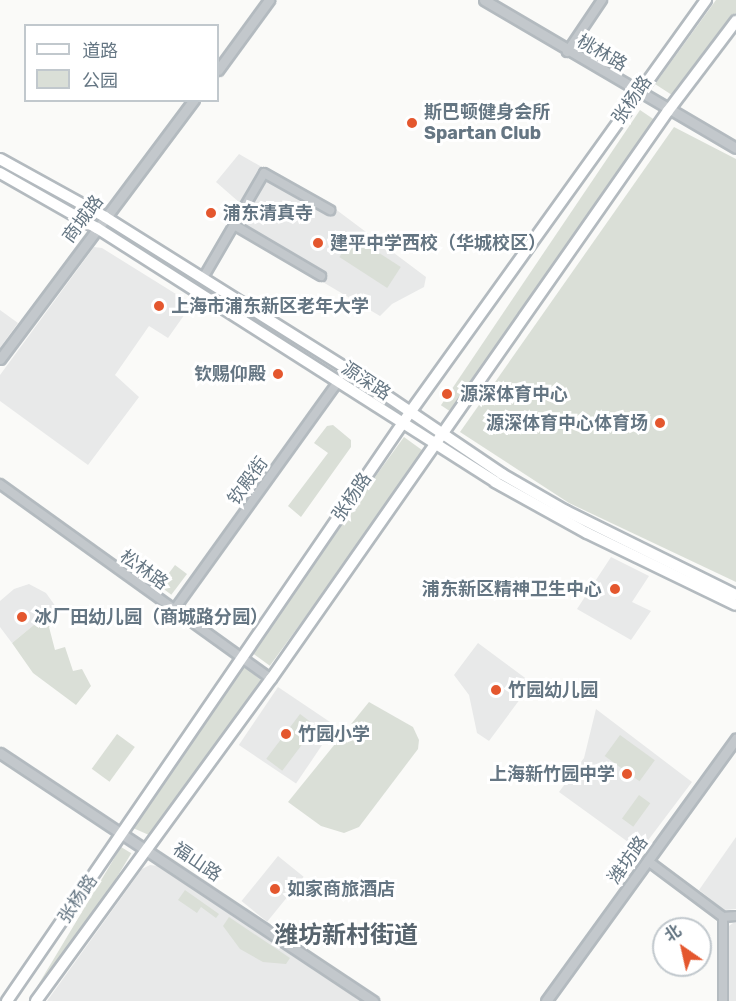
<!DOCTYPE html>
<html>
<head>
<meta charset="utf-8">
<style>
	body { margin:0 }
	#map { position:relative; width:736px; height:1001px; overflow:hidden; background:#fafaf8; font-family:Rubik,"Noto Sans SC",sans-serif }
	div>[style] { position:absolute }
	.built>* { inset:0; background:#e8e9e9; transform-origin:0 0 }
	.green>* { inset:0; background:#dadfd7; transform-origin:0 0 }
	.roads { filter:drop-shadow(2px 0 #b3babf) drop-shadow(-2px 0 #b3babf) drop-shadow(0 2px #b3babf) drop-shadow(0 -2px #b3babf) }
	.minor>* { height:8px; margin:-4px; padding:0 4px; transform-origin:4px; border-radius:4px; background:#c3c8cc }
	.tertiary>* { height:9px; margin:-4.5px; padding:0 4.5px; transform-origin:4.5px; border-radius:4.5px; background:#c3c8cc }
	.secondary>* { height:10px; margin:-5px; padding:0 5px; transform-origin:5px; border-radius:5px; background:#fff }
	.dots>* { width:16px; height:16px; translate:-50% -50%; box-sizing:border-box; border:3px solid #fff; border-radius:50% }
	span { translate:-50% -50%; white-space:nowrap; text-align:center; line-height:1.15; -webkit-text-stroke:6px #fff; paint-order:stroke }
	.street-label { font-size:18px; color:#657683 }
	.poi-label { font-size:18px; color:#657683; font-weight:700 }
	.left { translate:0 -50%; text-align:left }
	.right { translate:-100% -50%; text-align:right }
	.district-label { font-size:24px; color:#57646e; font-weight:700 }
	.legend { position:absolute; left:24px; top:24px; width:195px; height:78px; box-sizing:border-box; background:#fff; border:2px solid #c1c8cd; margin:0; padding:8px 10px; list-style:none; font-size:18px; color:#657683 }
	.legend li { display:flex; align-items:center; gap:12px; height:30px }
	.legend b { width:30px; border:2px solid #c1c8cd }
	.north { position:absolute; left:652px; top:917px; width:60px; height:60px; box-sizing:border-box; background:#fff; border:2px solid #c1c8cd; border-radius:50%; rotate:326deg; font-size:16px; font-weight:700; line-height:24px; text-align:center; color:#657683 }
	.north::after { content:''; display:block; margin:auto; width:21px; height:27px; background:#e4572e; clip-path:polygon(50% 0,100% 100%,50% 72%,0 100%) }
</style>
</head>
<body>
<div id="map">
	<div class="built">
		<div style="clip-path:polygon(239px 154px,334px 208px,426px 277px,424px 287px,392px 304px,380px 316px,237px 231px,216px 265px,208px 261px,240px 203px,216px 182px)"></div>
		<div style="clip-path:polygon(94px 247px,102px 248px,192px 304px,168px 338px,149px 326px,115px 375px,139px 397px,88px 465px,0 401px,0 375px)"></div>
		<div style="clip-path:polygon(0 310px,18px 323px,0 348px)"></div>
		<div style="clip-path:polygon(611px 557px,649px 576px,632px 602px,651px 611px,631px 640px,577px 609px)"></div>
		<div style="clip-path:polygon(29px 584px,46px 593px,56px 607px,12px 643px,0 627px,0 601px,14px 589px)"></div>
		<div style="clip-path:polygon(478px 643px,532px 683px,489px 741px,477px 733px,469px 695px,454px 675px)"></div>
		<div style="left:278px;top:687px;width:69px;height:70px;rotate:34deg"></div>
		<div style="clip-path:polygon(596px 709px,692px 782px,643px 847px,635px 847px,559px 792px,584px 758px)"></div>
		<div style="clip-path:polygon(736px 837px,736px 909px,724px 910px,699px 890px)"></div>
		<div style="left:278px;top:856px;width:33px;height:58px;rotate:39deg"></div>
		<div style="clip-path:polygon(150px 865px,158px 866px,364px 1001px,47px 1001px,142px 869px)"></div>
		<div style="clip-path:polygon(736px 921px,736px 1001px,728px 1001px,726px 928px)"></div>
	</div>
	<div class="green">
		<div style="clip-path:polygon(716px 0,736px 0,736px 13px,675px 97px,655px 84px)"></div>
		<div style="left:640px;top:110px;width:25px;height:356px;rotate:34deg"></div>
		<div style="clip-path:polygon(674px 127px,736px 159px,736px 582px,569px 503px,460px 432px)"></div>
		<div style="left:353px;top:236px;width:57px;height:25px;rotate:33deg"></div>
		<div style="clip-path:polygon(333px 425px,351px 440px,351px 447px,301px 517px,288px 506px,328px 453px,314px 443px,327px 426px)"></div>
		<div style="left:404px;top:437px;width:26px;height:264px;rotate:36deg"></div>
		<div style="left:175px;top:565px;width:15px;height:26px;rotate:37deg"></div>
		<div style="clip-path:polygon(52px 610px,57px 620px,49px 627px,55px 650px,65px 647px,73px 671px,82px 669px,91px 686px,76px 705px,33px 673px,12px 643px)"></div>
		<div style="clip-path:polygon(244px 666px,262px 681px,149px 835px,133px 828px)"></div>
		<div style="clip-path:polygon(369px 702px,413px 727px,419px 740px,418px 749px,359px 827px,344px 833px,321px 826px,288px 802px)"></div>
		<div style="left:300px;top:714px;width:20px;height:56px;rotate:37deg"></div>
		<div style="left:117px;top:734px;width:22px;height:43px;rotate:36deg"></div>
		<div style="left:620px;top:735px;width:43px;height:26px;rotate:36deg"></div>
		<div style="left:639px;top:795px;width:14px;height:29px;rotate:36deg"></div>
		<div style="left:121px;top:847px;width:12px;height:188px;rotate:31deg"></div>
		<div style="clip-path:polygon(185px 890px,219px 914px,216px 918px,201px 907px,197px 913px,178px 900px)"></div>
		<div style="clip-path:polygon(229px 917px,290px 958px,286px 964px,263px 962px,240px 949px,223px 926px)"></div>
	</div>
	<div class="roads">
		<div class="minor">
			<div style="left:567px;top:52px;width:63px;rotate:-56.1deg"></div>
			<div style="left:234px;top:225px;width:101px;rotate:30.4deg"></div>
			<div style="left:203px;top:278px;width:121px;rotate:-59.8deg"></div>
			<div style="left:264px;top:173px;width:76px;rotate:29.3deg"></div>
			<div style="left:0;top:484px;width:334px;rotate:35.7deg"></div>
			<div style="left:174px;top:610px;width:297px;rotate:-54.3deg"></div>
			<div style="left:648px;top:861px;width:94px;rotate:36.7deg"></div>
			<div style="left:723px;top:917px;width:13px;rotate:-4deg"></div>
			<div style="left:723px;top:917px;width:84px;rotate:90deg"></div>
		</div>
		<div class="tertiary">
			<div style="left:484px;top:0;width:292px;rotate:30.4deg"></div>
			<div style="left:218px;top:70px;width:87px;rotate:-53.9deg"></div>
			<div style="left:0;top:359px;width:324px;rotate:-53.2deg"></div>
			<div style="left:0;top:753px;width:448px;rotate:33.6deg"></div>
			<div style="left:546px;top:1001px;width:324px;rotate:-54.1deg"></div>
		</div>
		<div class="secondary">
			<div style="left:0;top:159px;width:120px;rotate:28.9deg"></div>
			<div style="left:105px;top:217px;width:286px;rotate:32.1deg"></div>
			<div style="left:347px;top:369px;width:187px;rotate:34.1deg"></div>
			<div style="left:502px;top:474px;width:74px;rotate:30deg"></div>
			<div style="left:566px;top:511px;width:190px;rotate:26.3deg"></div>
			<div style="left:0;top:173px;width:112px;rotate:29.6deg"></div>
			<div style="left:97px;top:228px;width:472px;rotate:32.5deg"></div>
			<div style="left:495px;top:482px;width:105px;rotate:29deg"></div>
			<div style="left:587px;top:533px;width:165px;rotate:25.8deg"></div>
			<div style="left:7px;top:1001px;width:715px;rotate:-55.6deg"></div>
			<div style="left:411px;top:411px;width:506px;rotate:-54.33deg"></div>
			<div style="left:36px;top:1001px;width:399px;rotate:-53.9deg"></div>
			<div style="left:271px;top:679px;width:693px;rotate:-55.05deg"></div>
			<div style="left:668px;top:111px;width:113px;rotate:-52.9deg"></div>
		</div>
	</div>
	<div class="dots">
		<div style="left:412px;top:123px;background:#e4572e"></div>
		<div style="left:211px;top:213px;background:#e4572e"></div>
		<div style="left:318px;top:243px;background:#e4572e"></div>
		<div style="left:159px;top:306px;background:#e4572e"></div>
		<div style="left:278px;top:374px;background:#e4572e"></div>
		<div style="left:447px;top:394px;background:#e4572e"></div>
		<div style="left:660px;top:423px;background:#e4572e"></div>
		<div style="left:615px;top:589px;background:#e4572e"></div>
		<div style="left:22px;top:617px;background:#e4572e"></div>
		<div style="left:496px;top:690px;background:#e4572e"></div>
		<div style="left:286px;top:734px;background:#e4572e"></div>
		<div style="left:627px;top:774px;background:#e4572e"></div>
		<div style="left:275px;top:889px;background:#e4572e"></div>
	</div>
	<div class="street-label">
		<span style="left:602px;top:53px;rotate:30deg">桃林路</span>
		<span style="left:632px;top:100px;rotate:-55deg">张杨路</span>
		<span style="left:83px;top:219px;rotate:-53deg">商城路</span>
		<span style="left:366px;top:381px;rotate:33deg">源深路</span>
		<span style="left:248px;top:481px;rotate:-54deg">钦殿街</span>
		<span style="left:352px;top:497px;rotate:-56deg">张杨路</span>
		<span style="left:144px;top:570px;rotate:36deg">松林路</span>
		<span style="left:628px;top:860px;rotate:-54deg">潍坊路</span>
		<span style="left:197px;top:862px;rotate:34deg">福山路</span>
		<span style="left:78px;top:899px;rotate:-56deg">张杨路</span>
	</div>
	<div class="poi-label">
		<span class="left" style="left:424px;top:123px">斯巴顿健身会所<br>Spartan Club</span>
		<span class="left" style="left:223px;top:213px">浦东清真寺</span>
		<span class="left" style="left:330px;top:243px">建平中学西校（华城校区）</span>
		<span class="left" style="left:171px;top:306px">上海市浦东新区老年大学</span>
		<span class="right" style="left:266px;top:374px">钦赐仰殿</span>
		<span class="left" style="left:460px;top:394px">源深体育中心</span>
		<span class="right" style="left:648px;top:423px">源深体育中心体育场</span>
		<span class="right" style="left:602px;top:589px">浦东新区精神卫生中心</span>
		<span class="left" style="left:34px;top:617px">冰厂田幼儿园（商城路分园）</span>
		<span class="left" style="left:508px;top:690px">竹园幼儿园</span>
		<span class="left" style="left:298px;top:734px">竹园小学</span>
		<span class="right" style="left:615px;top:774px">上海新竹园中学</span>
		<span class="left" style="left:287px;top:889px">如家商旅酒店</span>
	</div>
	<div class="district-label">
		<span style="left:346px;top:936px">潍坊新村街道</span>
	</div>
	<ul class="legend">
	<li><b style="height:8px;background:#fff"></b>道路</li>
	<li><b style="height:16px;background:#dadfd7"></b>公园</li>
	</ul>
	<div class="north">北</div>
</div>
</body>
</html>
